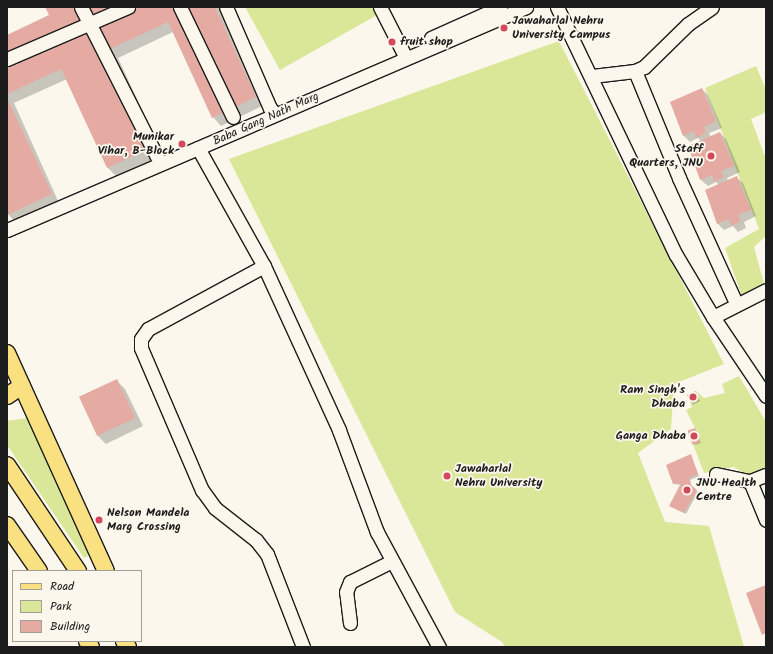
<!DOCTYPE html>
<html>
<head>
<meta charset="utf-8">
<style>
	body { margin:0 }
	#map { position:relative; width:773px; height:654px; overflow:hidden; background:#fbf7ec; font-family:Kalam,sans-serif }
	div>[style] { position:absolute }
	.green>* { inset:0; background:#dae799 }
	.shadow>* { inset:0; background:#0003; transform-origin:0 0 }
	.building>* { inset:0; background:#e5aba2; transform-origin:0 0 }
	.roads { filter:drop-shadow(1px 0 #1c1c1c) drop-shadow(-1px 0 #1c1c1c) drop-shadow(0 1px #1c1c1c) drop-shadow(0 -1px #1c1c1c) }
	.minor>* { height:13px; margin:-6.5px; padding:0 6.5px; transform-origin:6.5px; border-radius:6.5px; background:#fbf7ec }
	.major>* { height:16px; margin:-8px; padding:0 8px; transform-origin:8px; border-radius:8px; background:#f9e181 }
	.dots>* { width:11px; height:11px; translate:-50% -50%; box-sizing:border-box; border:2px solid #fbf7ec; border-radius:50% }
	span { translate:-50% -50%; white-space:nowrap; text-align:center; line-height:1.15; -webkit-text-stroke:3.5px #fbf7ec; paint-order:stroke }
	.poi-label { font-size:12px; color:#1c1c1c; font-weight:700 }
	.left { translate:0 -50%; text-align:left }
	.right { translate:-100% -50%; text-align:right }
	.street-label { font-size:12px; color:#1c1c1c }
	.frame { position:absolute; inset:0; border:8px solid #1c1c1c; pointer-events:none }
	.legend { position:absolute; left:12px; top:570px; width:130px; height:72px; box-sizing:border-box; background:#fbf7ec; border:1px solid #a29f99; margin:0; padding:5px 7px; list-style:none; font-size:12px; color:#1c1c1c }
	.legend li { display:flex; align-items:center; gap:8px; height:20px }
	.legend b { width:20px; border:1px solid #a29f99 }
</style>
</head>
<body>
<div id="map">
	<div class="green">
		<div style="clip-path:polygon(245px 7px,391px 7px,280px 70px)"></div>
		<div style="clip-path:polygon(559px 41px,724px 364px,674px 384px,671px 429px,638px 453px,665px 522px,709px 526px,744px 647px,505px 647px,502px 642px,455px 612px,229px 159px)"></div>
		<div style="clip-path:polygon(756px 66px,766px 90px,766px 112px,751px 119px,766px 159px,766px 236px,754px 247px,766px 291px,744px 302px,725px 248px,759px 229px,705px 88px)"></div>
		<div style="clip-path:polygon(739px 376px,766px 422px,766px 473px,753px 479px,734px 467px,704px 473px,688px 431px,695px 428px,686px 410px,692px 407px,687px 395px,696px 391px,704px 398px,725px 393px,722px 384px)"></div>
		<div style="clip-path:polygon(27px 418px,89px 555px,84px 558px,7px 445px,7px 421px)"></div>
	</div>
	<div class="shadow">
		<div style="clip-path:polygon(46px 7px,219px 7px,264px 105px,221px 126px,213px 117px,173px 32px,118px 58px,163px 155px,116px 176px,108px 168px,67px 79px,14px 103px,59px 203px,16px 223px,7px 213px,7px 36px,50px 16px)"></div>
		<div style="clip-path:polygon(702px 89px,708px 95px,722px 128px,709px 133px,711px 137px,720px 133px,726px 139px,740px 172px,727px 178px,728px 181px,736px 177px,743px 183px,756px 216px,744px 222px,746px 228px,738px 232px,733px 226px,724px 230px,718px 224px,706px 191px,719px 185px,716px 182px,708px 186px,701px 180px,689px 147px,701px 141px,698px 138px,690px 142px,683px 135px)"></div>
		<div style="clip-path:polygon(117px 381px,125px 389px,143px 426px,106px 444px,97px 435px)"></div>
		<div style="left:696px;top:393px;width:9px;height:8px;rotate:63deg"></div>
		<div style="clip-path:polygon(695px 429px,701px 443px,695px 445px,694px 443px)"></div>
		<div style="clip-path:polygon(691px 456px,699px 476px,690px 480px,692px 487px,698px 492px,686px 514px,670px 506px,681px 485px,674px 484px)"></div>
	</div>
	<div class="building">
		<div style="clip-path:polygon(45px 7px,215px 7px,256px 97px,212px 118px,168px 22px,110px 49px,155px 146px,107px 168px,61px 69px,7px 94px,7px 35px,49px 15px)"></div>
		<div style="clip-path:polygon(702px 88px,716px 121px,704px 127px,706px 133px,696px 138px,694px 131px,683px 136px,670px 102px)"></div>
		<div style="clip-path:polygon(7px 98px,52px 194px,7px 215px)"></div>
		<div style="clip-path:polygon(720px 132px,734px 166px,721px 171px,724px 177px,714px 182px,712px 175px,700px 180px,688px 146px)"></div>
		<div style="clip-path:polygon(737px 176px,751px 210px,738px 215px,741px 221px,731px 226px,729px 219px,717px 224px,705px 190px)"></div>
		<div style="left:117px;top:379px;width:43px;height:42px;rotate:65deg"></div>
		<div style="clip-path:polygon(696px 391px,699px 399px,690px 402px,687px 395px)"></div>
		<div style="left:695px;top:428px;width:15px;height:8px;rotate:70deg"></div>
		<div style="clip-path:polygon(691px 454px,698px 474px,689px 478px,691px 485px,697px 490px,684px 513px,669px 506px,681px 483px,673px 484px,666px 465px)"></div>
		<div style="clip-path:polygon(766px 585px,766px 633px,762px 635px,746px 593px)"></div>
	</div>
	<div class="roads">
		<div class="minor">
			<div style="left:81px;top:7px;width:168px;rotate:63.1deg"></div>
			<div style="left:180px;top:7px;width:122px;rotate:64.3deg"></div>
			<div style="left:226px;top:7px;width:110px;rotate:66.5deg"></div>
			<div style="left:270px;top:108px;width:8px;rotate:50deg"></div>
			<div style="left:380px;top:7px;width:57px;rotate:63deg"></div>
			<div style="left:557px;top:7px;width:275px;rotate:64.4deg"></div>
			<div style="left:676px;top:255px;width:72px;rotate:59.2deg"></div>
			<div style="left:713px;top:317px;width:95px;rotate:56.1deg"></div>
			<div style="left:431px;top:38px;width:76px;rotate:-24.2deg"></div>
			<div style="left:7px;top:59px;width:132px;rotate:-23.3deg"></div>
			<div style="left:635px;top:71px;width:116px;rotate:67.6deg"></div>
			<div style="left:679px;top:178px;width:137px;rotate:65.5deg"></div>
			<div style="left:592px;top:76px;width:43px;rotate:-6.6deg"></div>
			<div style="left:635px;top:71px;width:10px;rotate:-24deg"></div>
			<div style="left:644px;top:67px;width:62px;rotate:-44.3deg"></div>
			<div style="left:688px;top:24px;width:29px;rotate:-35deg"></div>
			<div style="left:198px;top:148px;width:135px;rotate:60.8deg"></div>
			<div style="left:264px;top:266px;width:180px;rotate:65.4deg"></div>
			<div style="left:339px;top:430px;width:109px;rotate:69.6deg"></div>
			<div style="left:377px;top:532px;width:131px;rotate:61.7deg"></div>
			<div style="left:7px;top:230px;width:565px;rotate:-23.25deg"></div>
			<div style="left:264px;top:266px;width:132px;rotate:151.5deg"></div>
			<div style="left:148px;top:329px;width:12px;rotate:125deg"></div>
			<div style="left:141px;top:339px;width:9px;rotate:90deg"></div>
			<div style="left:141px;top:348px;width:155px;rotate:66.8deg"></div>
			<div style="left:202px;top:490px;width:22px;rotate:54deg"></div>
			<div style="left:215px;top:508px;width:52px;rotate:38deg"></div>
			<div style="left:256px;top:540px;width:18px;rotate:52deg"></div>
			<div style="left:267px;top:554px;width:100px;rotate:68.8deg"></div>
			<div style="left:713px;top:317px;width:59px;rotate:-27deg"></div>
			<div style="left:716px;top:474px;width:35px;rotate:12deg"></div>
			<div style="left:750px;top:481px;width:17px;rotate:-21deg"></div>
			<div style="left:750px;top:481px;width:42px;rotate:67.7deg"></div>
			<div style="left:350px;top:623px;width:31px;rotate:-97deg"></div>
			<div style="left:346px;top:592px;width:11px;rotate:-68deg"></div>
			<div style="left:350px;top:582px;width:47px;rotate:-26.6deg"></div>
		</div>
		<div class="major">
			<div style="left:7px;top:353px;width:239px;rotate:65.6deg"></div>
			<div style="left:7px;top:396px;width:18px;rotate:-34deg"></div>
			<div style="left:7px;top:465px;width:128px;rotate:56.2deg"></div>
			<div style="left:7px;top:525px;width:56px;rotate:55.2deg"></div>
			<div style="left:87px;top:641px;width:7px;rotate:56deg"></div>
			<div style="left:124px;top:641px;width:7px;rotate:56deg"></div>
		</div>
	</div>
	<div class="dots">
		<div style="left:504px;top:28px;background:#d1495b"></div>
		<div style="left:392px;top:42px;background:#d1495b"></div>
		<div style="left:182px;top:144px;background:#d1495b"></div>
		<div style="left:711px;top:156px;background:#d1495b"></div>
		<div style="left:693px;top:397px;background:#d1495b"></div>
		<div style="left:694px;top:436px;background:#d1495b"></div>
		<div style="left:447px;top:476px;background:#d1495b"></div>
		<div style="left:687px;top:490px;background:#d1495b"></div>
		<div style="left:99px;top:520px;background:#d1495b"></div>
	</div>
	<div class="poi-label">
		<span class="left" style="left:512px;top:28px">Jawaharlal Nehru<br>University Campus</span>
		<span class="left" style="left:400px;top:42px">fruit shop</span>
		<span class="right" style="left:174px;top:144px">Munikar<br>Vihar, B-Block</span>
		<span class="right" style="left:703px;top:156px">Staff<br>Quarters, JNU</span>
		<span class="right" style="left:685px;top:397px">Ram Singh's<br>Dhaba</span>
		<span class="right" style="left:686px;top:436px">Ganga Dhaba</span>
		<span class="left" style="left:455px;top:476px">Jawaharlal<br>Nehru University</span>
		<span class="left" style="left:696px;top:490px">JNU Health<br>Centre</span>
		<span class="left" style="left:107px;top:520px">Nelson Mandela<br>Marg Crossing</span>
	</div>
	<div class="street-label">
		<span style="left:266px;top:119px;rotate:-24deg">Baba Gang Nath Marg</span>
	</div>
	<div class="frame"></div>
	<ul class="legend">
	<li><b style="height:5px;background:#f9e181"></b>Road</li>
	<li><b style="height:11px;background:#dae799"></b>Park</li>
	<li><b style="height:11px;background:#e5aba2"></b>Building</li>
	</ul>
</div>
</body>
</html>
